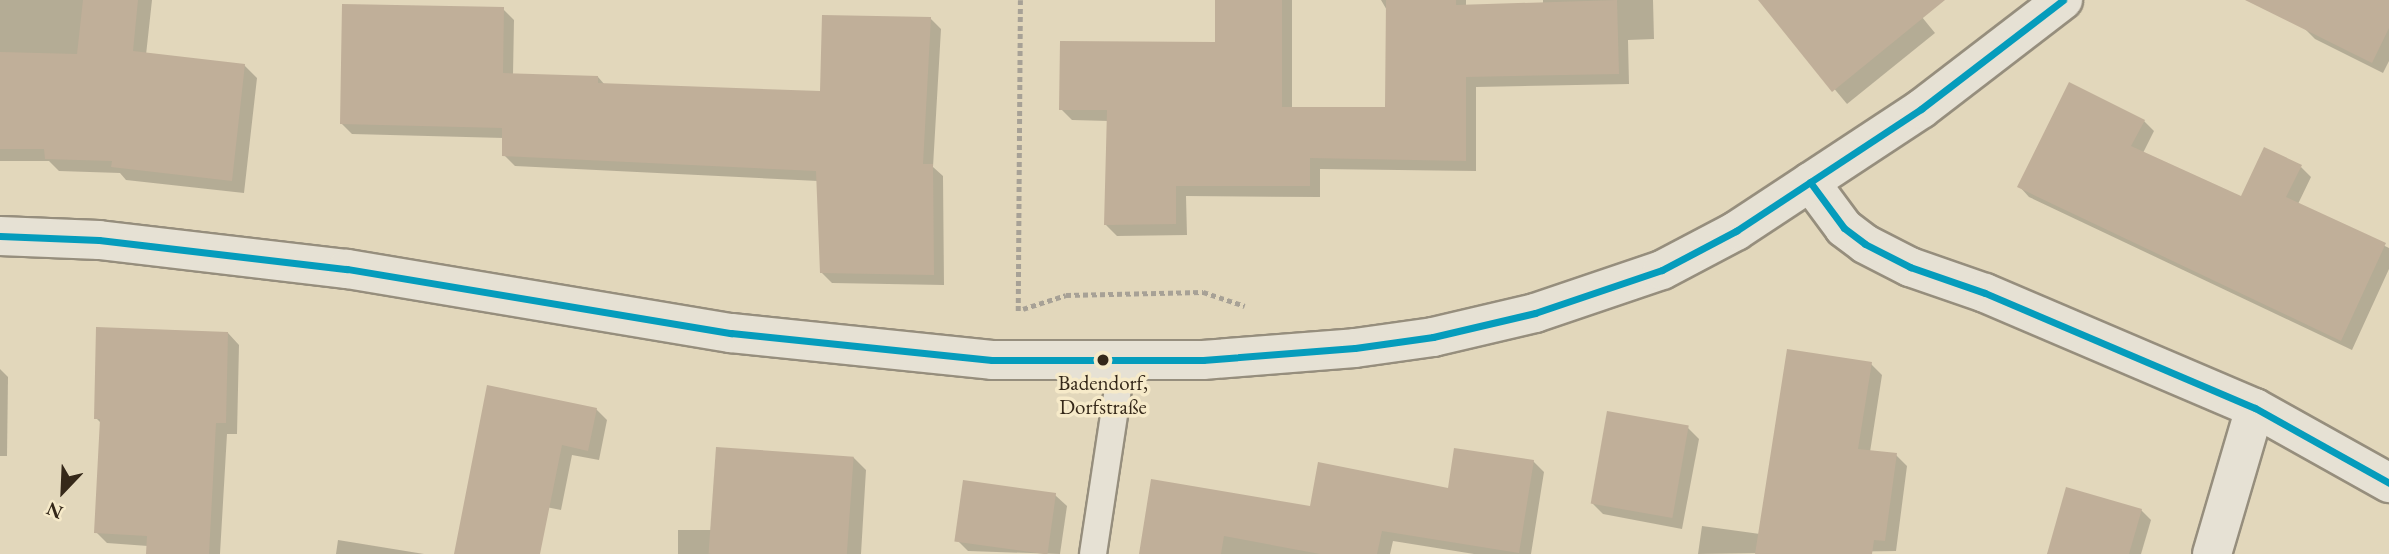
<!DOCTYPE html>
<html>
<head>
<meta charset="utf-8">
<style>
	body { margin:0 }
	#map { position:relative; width:2389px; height:554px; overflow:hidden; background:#e2d7bb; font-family:"EB Garamond",serif }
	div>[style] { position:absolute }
	.shadow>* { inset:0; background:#0003 }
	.building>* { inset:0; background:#c0af99; transform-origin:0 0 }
	.path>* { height:4.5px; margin-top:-2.25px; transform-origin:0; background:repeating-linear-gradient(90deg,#a7a196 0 5px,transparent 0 8.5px) }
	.roads { filter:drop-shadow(2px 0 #968e7d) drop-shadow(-2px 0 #968e7d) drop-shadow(0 2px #968e7d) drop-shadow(0 -2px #968e7d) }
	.lane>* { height:26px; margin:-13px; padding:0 13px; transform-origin:13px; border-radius:13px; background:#e6e1d4 }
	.street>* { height:38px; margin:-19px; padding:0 19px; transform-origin:19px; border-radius:19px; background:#e6e1d4 }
	.secondary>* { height:38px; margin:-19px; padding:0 19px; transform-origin:19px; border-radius:19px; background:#e6e1d4 }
	.bus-1>* { height:7px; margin:-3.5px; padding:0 3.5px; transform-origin:3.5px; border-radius:3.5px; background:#059cbc }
	.dots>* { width:19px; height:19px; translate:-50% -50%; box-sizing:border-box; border:4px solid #f6eac9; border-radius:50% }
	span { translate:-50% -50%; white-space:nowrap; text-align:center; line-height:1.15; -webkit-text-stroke:7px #f6eac9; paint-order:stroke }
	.bus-label { font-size:21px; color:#352819 }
	.north { position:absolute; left:28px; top:456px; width:70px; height:70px; -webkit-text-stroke:5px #f6eac9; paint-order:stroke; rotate:203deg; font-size:19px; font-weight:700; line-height:28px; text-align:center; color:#352819 }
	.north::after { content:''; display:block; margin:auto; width:24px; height:32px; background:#352819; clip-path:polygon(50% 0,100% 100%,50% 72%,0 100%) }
</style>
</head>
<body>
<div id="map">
	<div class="shadow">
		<div style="clip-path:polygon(0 0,152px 0,146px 55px,244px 65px,257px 78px,244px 193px,126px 180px,120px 173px,59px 171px,49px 161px,0 161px)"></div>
		<div style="clip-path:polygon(1216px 0,1292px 0,1292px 109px,1387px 109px,1388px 12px,1381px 0,1466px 0,1466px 7px,1543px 4px,1543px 0,1653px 0,1654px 39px,1628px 40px,1629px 84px,1476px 87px,1476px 171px,1320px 169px,1320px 197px,1186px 196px,1187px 235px,1117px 236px,1106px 225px,1109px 121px,1072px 120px,1061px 109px,1217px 43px)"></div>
		<div style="clip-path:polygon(1760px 0,1908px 0,1935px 33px,1847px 104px)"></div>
		<div style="clip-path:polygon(2318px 0,2389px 0,2389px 61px,2383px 73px,2315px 39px,2304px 28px)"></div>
		<div style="clip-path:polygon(503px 9px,514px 20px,513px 75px,598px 77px,605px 85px,822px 93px,930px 18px,941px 29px,933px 167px,943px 176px,944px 285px,832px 283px,821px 272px,818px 181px,515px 166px,504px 155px,504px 138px,352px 134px,341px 123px)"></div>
		<div style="clip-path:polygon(2144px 121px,2154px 131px,2143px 153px,2242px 198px,2301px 167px,2311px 177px,2298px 204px,2389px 248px,2389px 269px,2352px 350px,2029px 197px,2019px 186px)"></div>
		<div style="clip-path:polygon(228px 333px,239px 345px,237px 434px,227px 434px,220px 554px,147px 554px,148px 546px,107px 543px,96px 532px,102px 424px,96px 418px)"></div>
		<div style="clip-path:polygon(1871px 364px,1882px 375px,1870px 452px,1896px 455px,1907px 466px,1896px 551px,1698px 554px,1702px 526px,1760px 534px)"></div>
		<div style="clip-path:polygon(0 369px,8px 377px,7px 456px,0 456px)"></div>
		<div style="clip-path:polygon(596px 409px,607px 420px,599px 460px,572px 455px,561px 510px,521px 502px,477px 510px)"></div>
		<div style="clip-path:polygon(1688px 428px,1699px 439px,1682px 529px,1603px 514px,1592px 503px)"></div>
		<div style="clip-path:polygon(853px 457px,866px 470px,861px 554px,678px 554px,678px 530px,713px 530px)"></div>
		<div style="clip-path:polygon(1533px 461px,1544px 472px,1531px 554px,1474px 554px,1393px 541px,1390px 554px,1141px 554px,1311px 508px,1449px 490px)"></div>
		<div style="clip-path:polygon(1055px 495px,1067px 506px,1060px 554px,968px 551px,957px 540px)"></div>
		<div style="clip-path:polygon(2141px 510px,2151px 520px,2141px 554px,2047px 554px)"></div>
		<div style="clip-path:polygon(338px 540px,424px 554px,336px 554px)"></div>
	</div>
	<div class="building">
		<div style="clip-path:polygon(83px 0,138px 0,133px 51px,245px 64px,232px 181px,111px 167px,112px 161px,45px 159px,44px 149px,0 149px,0 52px,77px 54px)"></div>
		<div style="clip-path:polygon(1215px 0,1282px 0,1282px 107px,1385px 107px,1386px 0,1456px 0,1456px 5px,1617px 0,1619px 74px,1466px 77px,1466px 161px,1310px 158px,1310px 186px,1176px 186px,1176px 224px,1104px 225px,1107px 110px,1059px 110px,1060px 41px,1215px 42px)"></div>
		<div style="clip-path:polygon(1758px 0,1945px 0,1832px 92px)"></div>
		<div style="clip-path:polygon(2245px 0,2389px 0,2389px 28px,2372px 63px)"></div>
		<div style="clip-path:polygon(342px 4px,504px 7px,503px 73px,598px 76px,598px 83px,820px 91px,822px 15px,931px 17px,923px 164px,933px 164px,934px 275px,820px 273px,816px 171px,502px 156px,502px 128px,340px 124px)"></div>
		<div style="clip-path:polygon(2069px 82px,2145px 120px,2131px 146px,2241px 196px,2264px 147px,2302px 165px,2286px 197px,2386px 243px,2341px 341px,2017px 187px)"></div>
		<div style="clip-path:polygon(96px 327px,228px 332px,226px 423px,216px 423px,209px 554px,146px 554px,147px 536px,94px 533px,100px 419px,94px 419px)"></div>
		<div style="clip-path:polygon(1787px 349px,1872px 362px,1858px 449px,1897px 453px,1885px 541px,1874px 540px,1872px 554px,1755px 554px)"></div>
		<div style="clip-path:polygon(487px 385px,597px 408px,588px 451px,562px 445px,540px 554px,454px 554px)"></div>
		<div style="left:1607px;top:411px;width:83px;height:94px;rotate:10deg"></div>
		<div style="left:716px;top:447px;width:138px;height:107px;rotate:4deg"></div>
		<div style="clip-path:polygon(1454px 448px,1534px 460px,1519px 553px,1382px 531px,1377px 554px,1320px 554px,1224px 536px,1221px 554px,1139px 554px,1151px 479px,1310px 506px,1318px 462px,1448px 488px)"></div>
		<div style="left:963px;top:480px;width:94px;height:62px;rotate:8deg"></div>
		<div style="clip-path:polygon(2066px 487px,2142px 509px,2129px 554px,2047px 554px)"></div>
	</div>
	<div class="path">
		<div style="left:1023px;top:309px;width:45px;rotate:-18deg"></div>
		<div style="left:1066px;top:295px;width:137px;rotate:-1.3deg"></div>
		<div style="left:1203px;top:292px;width:44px;rotate:18.4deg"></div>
		<div style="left:1018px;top:311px;width:311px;rotate:-89.6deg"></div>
	</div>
	<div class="roads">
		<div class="lane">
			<div style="left:1093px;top:554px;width:194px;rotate:-81.4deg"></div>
		</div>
		<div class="street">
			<div style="left:1810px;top:182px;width:57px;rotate:53.5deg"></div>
			<div style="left:1844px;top:228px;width:26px;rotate:37deg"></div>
			<div style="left:1865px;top:244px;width:51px;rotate:27.1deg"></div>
			<div style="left:1910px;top:267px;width:79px;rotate:19.1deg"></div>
			<div style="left:1985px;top:293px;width:293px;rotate:23.1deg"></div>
			<div style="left:2255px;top:408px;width:154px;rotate:29.2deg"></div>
			<div style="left:2212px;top:554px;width:152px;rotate:-73.6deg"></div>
		</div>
		<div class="secondary">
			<div style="left:0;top:236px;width:99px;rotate:2.3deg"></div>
			<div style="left:99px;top:240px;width:250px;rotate:6.7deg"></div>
			<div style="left:347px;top:269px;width:389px;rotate:9.5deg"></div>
			<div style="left:731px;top:333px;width:262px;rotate:5.9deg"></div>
			<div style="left:992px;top:360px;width:211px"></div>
			<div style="left:1203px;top:360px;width:152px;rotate:-4.5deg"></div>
			<div style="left:1355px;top:348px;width:79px;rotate:-8deg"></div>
			<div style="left:1433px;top:337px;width:105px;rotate:-13.2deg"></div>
			<div style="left:1535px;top:313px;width:134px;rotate:-18.7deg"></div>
			<div style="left:1662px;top:270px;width:84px;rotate:-27.8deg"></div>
			<div style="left:1736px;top:231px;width:222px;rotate:-33.4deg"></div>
			<div style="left:1921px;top:109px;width:179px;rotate:-37.5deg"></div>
		</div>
	</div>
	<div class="bus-1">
		<div style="left:1810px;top:182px;width:57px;rotate:53.5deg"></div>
		<div style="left:1844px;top:228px;width:26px;rotate:37deg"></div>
		<div style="left:1865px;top:244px;width:51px;rotate:27.1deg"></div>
		<div style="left:1910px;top:267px;width:79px;rotate:19.1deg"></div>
		<div style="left:1985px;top:293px;width:293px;rotate:23.1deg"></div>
		<div style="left:2255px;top:408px;width:154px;rotate:29.2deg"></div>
		<div style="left:0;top:236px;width:99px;rotate:2.3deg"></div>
		<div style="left:99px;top:240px;width:250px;rotate:6.7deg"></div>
		<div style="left:347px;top:269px;width:389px;rotate:9.5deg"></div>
		<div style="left:731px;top:333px;width:262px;rotate:5.9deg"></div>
		<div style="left:992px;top:360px;width:211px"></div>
		<div style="left:1203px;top:360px;width:152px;rotate:-4.5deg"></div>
		<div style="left:1355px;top:348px;width:79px;rotate:-8deg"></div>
		<div style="left:1433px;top:337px;width:105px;rotate:-13.2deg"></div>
		<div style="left:1535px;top:313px;width:134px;rotate:-18.7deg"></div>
		<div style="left:1662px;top:270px;width:84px;rotate:-27.8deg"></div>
		<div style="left:1736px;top:231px;width:222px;rotate:-33.4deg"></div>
		<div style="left:1921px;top:109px;width:179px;rotate:-37.5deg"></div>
	</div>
	<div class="dots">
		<div style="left:1103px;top:360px;background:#352819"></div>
	</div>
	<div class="bus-label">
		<span style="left:1103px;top:395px">Badendorf,<br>Dorfstraße</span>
	</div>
	<div class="north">N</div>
</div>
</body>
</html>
